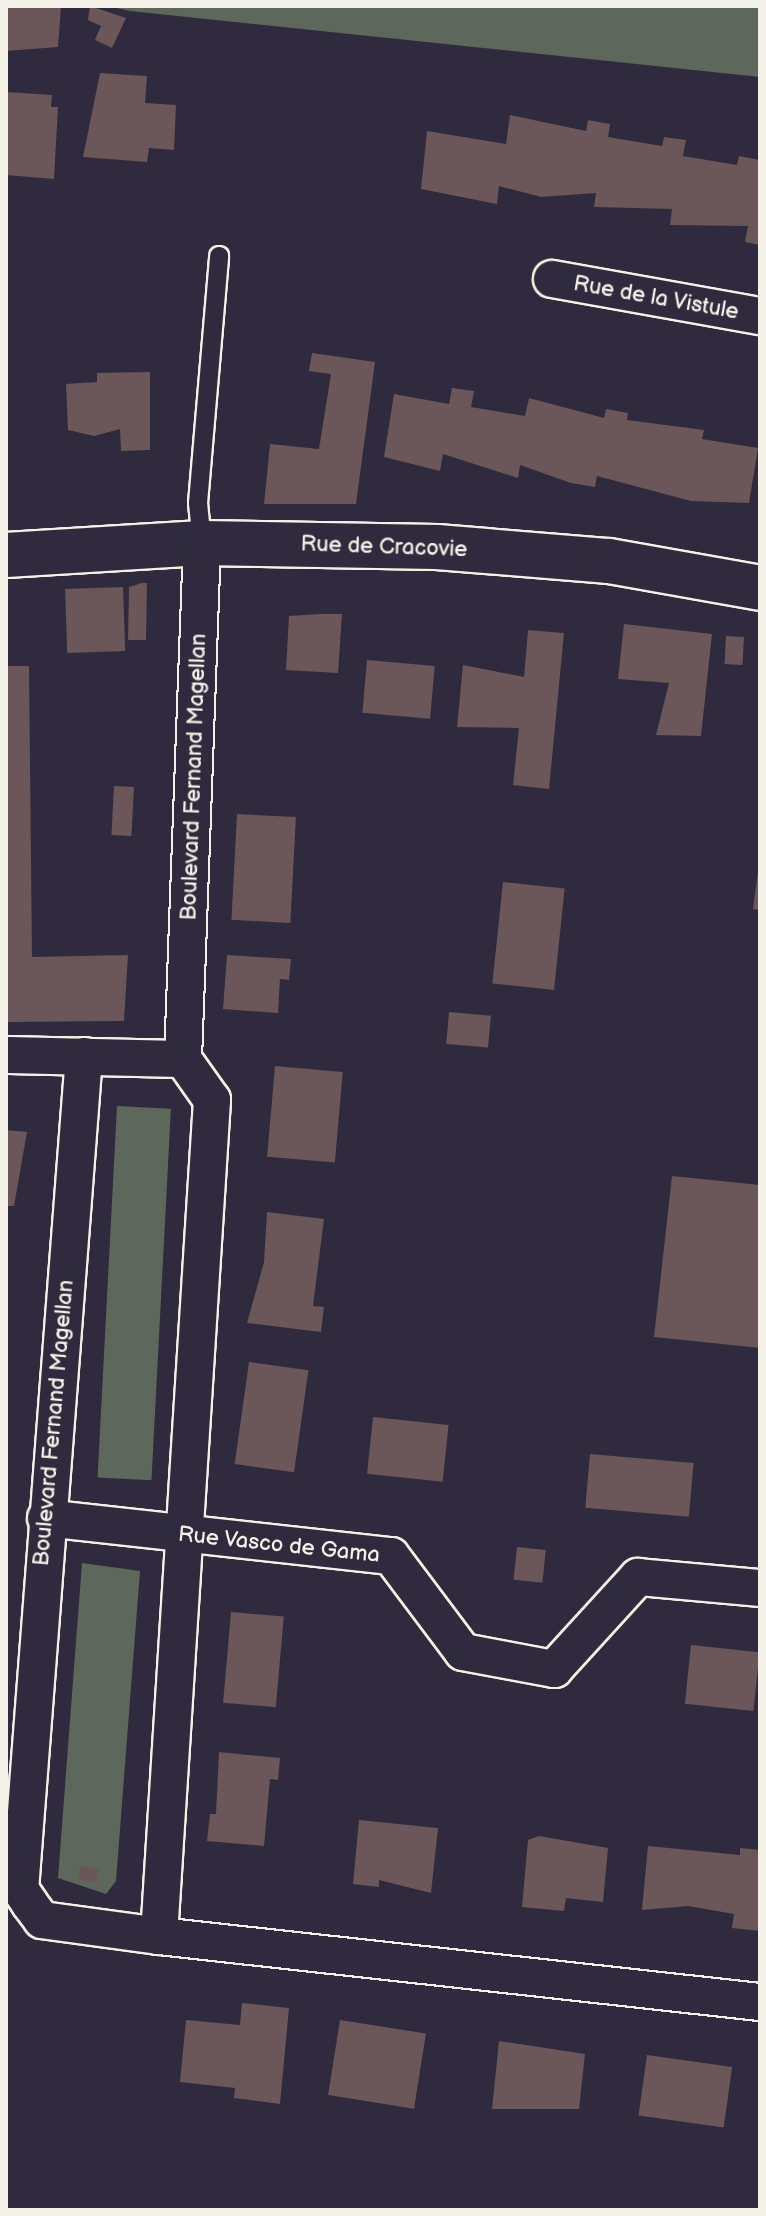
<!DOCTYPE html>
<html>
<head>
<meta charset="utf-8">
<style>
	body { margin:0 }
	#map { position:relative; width:766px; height:2216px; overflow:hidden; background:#2f2a3d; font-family:"Balsamiq Sans",sans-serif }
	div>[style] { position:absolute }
	.green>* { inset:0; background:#5e675b; transform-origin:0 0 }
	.building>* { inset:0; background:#6b5659; transform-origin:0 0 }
	.roads { filter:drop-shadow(2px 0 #f4f1e8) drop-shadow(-2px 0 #f4f1e8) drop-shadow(0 2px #f4f1e8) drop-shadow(0 -2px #f4f1e8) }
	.lane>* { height:18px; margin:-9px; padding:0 9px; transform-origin:9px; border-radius:9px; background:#2f2a3d }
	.street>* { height:36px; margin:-18px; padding:0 18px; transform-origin:18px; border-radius:18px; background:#2f2a3d }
	.secondary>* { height:44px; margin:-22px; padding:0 22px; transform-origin:22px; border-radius:22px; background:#2f2a3d }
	span { translate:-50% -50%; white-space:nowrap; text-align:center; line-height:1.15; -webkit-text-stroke:6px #2f2a3d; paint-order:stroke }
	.street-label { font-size:22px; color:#f4f1e8 }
	.frame { position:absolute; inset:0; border:8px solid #f4f1e8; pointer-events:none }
</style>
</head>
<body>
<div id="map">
	<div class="green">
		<div style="clip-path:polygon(107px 6px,760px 6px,760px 77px,130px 11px)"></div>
		<div style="left:117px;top:1106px;width:54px;height:372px;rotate:3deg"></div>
		<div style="clip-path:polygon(82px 1563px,140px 1571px,116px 1881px,106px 1894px,58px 1878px)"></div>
	</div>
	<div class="building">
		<div style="clip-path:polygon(6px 6px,61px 6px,58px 47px,6px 51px)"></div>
		<div style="clip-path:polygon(90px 6px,126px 18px,112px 48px,95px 40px,101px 26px,88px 20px)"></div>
		<div style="clip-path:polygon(100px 73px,147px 76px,145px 103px,176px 105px,174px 150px,149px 148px,147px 162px,83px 157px)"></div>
		<div style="clip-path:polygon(6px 92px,52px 95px,51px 107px,58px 107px,54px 179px,6px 175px)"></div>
		<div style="clip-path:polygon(510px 115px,586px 131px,588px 120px,610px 124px,608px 137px,662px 146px,664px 137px,686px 140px,683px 156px,737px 165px,739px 156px,760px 160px,760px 245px,745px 242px,748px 226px,670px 225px,672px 209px,594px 207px,596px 193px,541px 197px,499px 186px,497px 204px,421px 189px,427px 131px,506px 144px)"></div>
		<div style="clip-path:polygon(312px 353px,375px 362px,356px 504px,264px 504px,270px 444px,319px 449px,331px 374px,309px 371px)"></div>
		<div style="clip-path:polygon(150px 372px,150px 450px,121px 451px,120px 429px,94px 436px,68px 430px,66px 384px,97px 382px,97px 373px)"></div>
		<div style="clip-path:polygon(452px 388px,474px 391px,471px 407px,525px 416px,529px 398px,604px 418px,606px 409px,628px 413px,627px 420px,704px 430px,702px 439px,758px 448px,749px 503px,691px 501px,597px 476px,595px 487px,571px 483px,520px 465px,518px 478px,443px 454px,440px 471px,384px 457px,394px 394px,449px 404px)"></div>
		<div style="clip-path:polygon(142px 583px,147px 583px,146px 640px,128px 640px,129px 587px)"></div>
		<div style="left:123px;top:587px;width:64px;height:58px;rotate:88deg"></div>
		<div style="clip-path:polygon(320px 614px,342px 614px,338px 673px,286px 670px,289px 616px)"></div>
		<div style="clip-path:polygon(624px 624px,712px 634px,701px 736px,656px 735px,669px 683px,618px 679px)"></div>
		<div style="clip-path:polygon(528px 630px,564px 633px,549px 789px,513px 785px,519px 728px,457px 727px,463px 665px,524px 677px)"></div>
		<div style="left:726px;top:636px;width:18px;height:28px;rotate:3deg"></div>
		<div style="left:367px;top:660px;width:68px;height:53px;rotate:5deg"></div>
		<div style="clip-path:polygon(6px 666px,29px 666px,32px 957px,128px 955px,124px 1021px,6px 1022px)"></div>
		<div style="left:114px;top:786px;width:20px;height:49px;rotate:3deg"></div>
		<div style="left:237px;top:814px;width:59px;height:106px;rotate:3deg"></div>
		<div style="clip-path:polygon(758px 872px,760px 872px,760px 910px,753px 909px)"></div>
		<div style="left:503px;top:882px;width:62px;height:102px;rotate:6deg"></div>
		<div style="clip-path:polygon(227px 955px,291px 959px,289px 980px,280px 979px,278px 1013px,223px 1009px)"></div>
		<div style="left:449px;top:1012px;width:42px;height:32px;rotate:5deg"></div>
		<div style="left:275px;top:1066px;width:68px;height:91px;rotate:5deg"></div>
		<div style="clip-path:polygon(6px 1130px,27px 1132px,14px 1206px,6px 1206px)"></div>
		<div style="clip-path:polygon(672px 1176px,760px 1185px,760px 1348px,654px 1337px)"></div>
		<div style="clip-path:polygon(267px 1212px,324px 1219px,313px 1306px,324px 1307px,321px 1332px,247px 1323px,264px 1262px)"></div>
		<div style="left:249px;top:1362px;width:60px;height:103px;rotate:8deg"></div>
		<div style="left:373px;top:1417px;width:76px;height:57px;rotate:6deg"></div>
		<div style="left:590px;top:1454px;width:104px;height:54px;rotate:5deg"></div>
		<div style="left:517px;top:1547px;width:29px;height:33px;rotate:6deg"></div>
		<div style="left:231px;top:1612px;width:53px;height:91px;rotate:5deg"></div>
		<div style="left:691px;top:1645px;width:69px;height:59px;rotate:6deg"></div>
		<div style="clip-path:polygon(219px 1752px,280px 1758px,278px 1780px,270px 1779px,264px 1846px,207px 1841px,210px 1814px,216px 1814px)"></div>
		<div style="clip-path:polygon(359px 1820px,438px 1828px,431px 1893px,379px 1880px,379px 1887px,353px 1884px)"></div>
		<div style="clip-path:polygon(539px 1836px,608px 1848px,603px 1902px,566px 1898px,564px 1911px,522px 1907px,528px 1840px)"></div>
		<div style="clip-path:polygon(648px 1846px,740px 1855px,740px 1848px,760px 1850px,760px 1931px,732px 1928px,734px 1914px,688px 1906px,642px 1910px)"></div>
		<div style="left:80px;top:1866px;width:19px;height:14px;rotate:9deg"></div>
		<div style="clip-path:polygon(242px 2003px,289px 2008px,280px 2104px,234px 2098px,235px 2088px,180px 2082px,186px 2020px,240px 2025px)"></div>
		<div style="left:340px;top:2020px;width:87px;height:76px;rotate:9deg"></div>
		<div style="clip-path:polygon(499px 2041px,585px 2054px,579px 2109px,492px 2109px)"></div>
		<div style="left:647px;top:2055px;width:86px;height:61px;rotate:8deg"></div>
	</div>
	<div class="roads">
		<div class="lane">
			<div style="left:202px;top:543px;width:40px;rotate:-95.7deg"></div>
			<div style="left:198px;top:503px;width:248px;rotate:-85.1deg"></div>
		</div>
		<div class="street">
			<div style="left:552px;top:279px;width:211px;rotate:10.1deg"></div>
			<div style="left:6px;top:1055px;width:177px;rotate:1.3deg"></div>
			<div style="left:183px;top:1059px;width:516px;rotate:-87.89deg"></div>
			<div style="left:84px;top:1056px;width:809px;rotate:94.39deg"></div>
			<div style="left:22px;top:1863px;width:26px;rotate:94deg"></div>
			<div style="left:20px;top:1889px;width:18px;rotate:56deg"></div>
			<div style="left:30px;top:1904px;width:20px;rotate:53deg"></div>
			<div style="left:42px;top:1920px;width:118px;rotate:7.8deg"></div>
			<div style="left:159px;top:1936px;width:605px;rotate:6.27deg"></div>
			<div style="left:46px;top:1518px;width:347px;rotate:6.3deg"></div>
			<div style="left:391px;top:1556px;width:120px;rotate:53.1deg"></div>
			<div style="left:463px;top:1652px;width:93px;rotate:10.6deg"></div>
			<div style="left:554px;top:1669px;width:125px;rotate:-47.6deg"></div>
			<div style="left:638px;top:1577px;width:122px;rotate:5.2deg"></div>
			<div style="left:159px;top:1936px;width:838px;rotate:-86.37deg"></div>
			<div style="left:212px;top:1100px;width:50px;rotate:-125.3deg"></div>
		</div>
		<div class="secondary">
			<div style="left:6px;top:555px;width:196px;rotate:-3.5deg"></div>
			<div style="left:202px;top:543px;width:235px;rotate:1deg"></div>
			<div style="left:437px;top:547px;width:173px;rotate:4.7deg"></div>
			<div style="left:609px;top:561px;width:153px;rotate:10.1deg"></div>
		</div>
	</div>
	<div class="street-label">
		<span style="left:656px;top:298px;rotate:10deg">Rue de la Vistule</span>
		<span style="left:384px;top:547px;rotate:2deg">Rue de Cracovie</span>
		<span style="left:194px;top:777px;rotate:-88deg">Boulevard Fernand Magellan</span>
		<span style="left:54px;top:1423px;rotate:-85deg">Boulevard Fernand Magellan</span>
		<span style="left:279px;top:1545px;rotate:6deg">Rue Vasco de Gama</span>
	</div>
	<div class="frame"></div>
</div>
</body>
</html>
